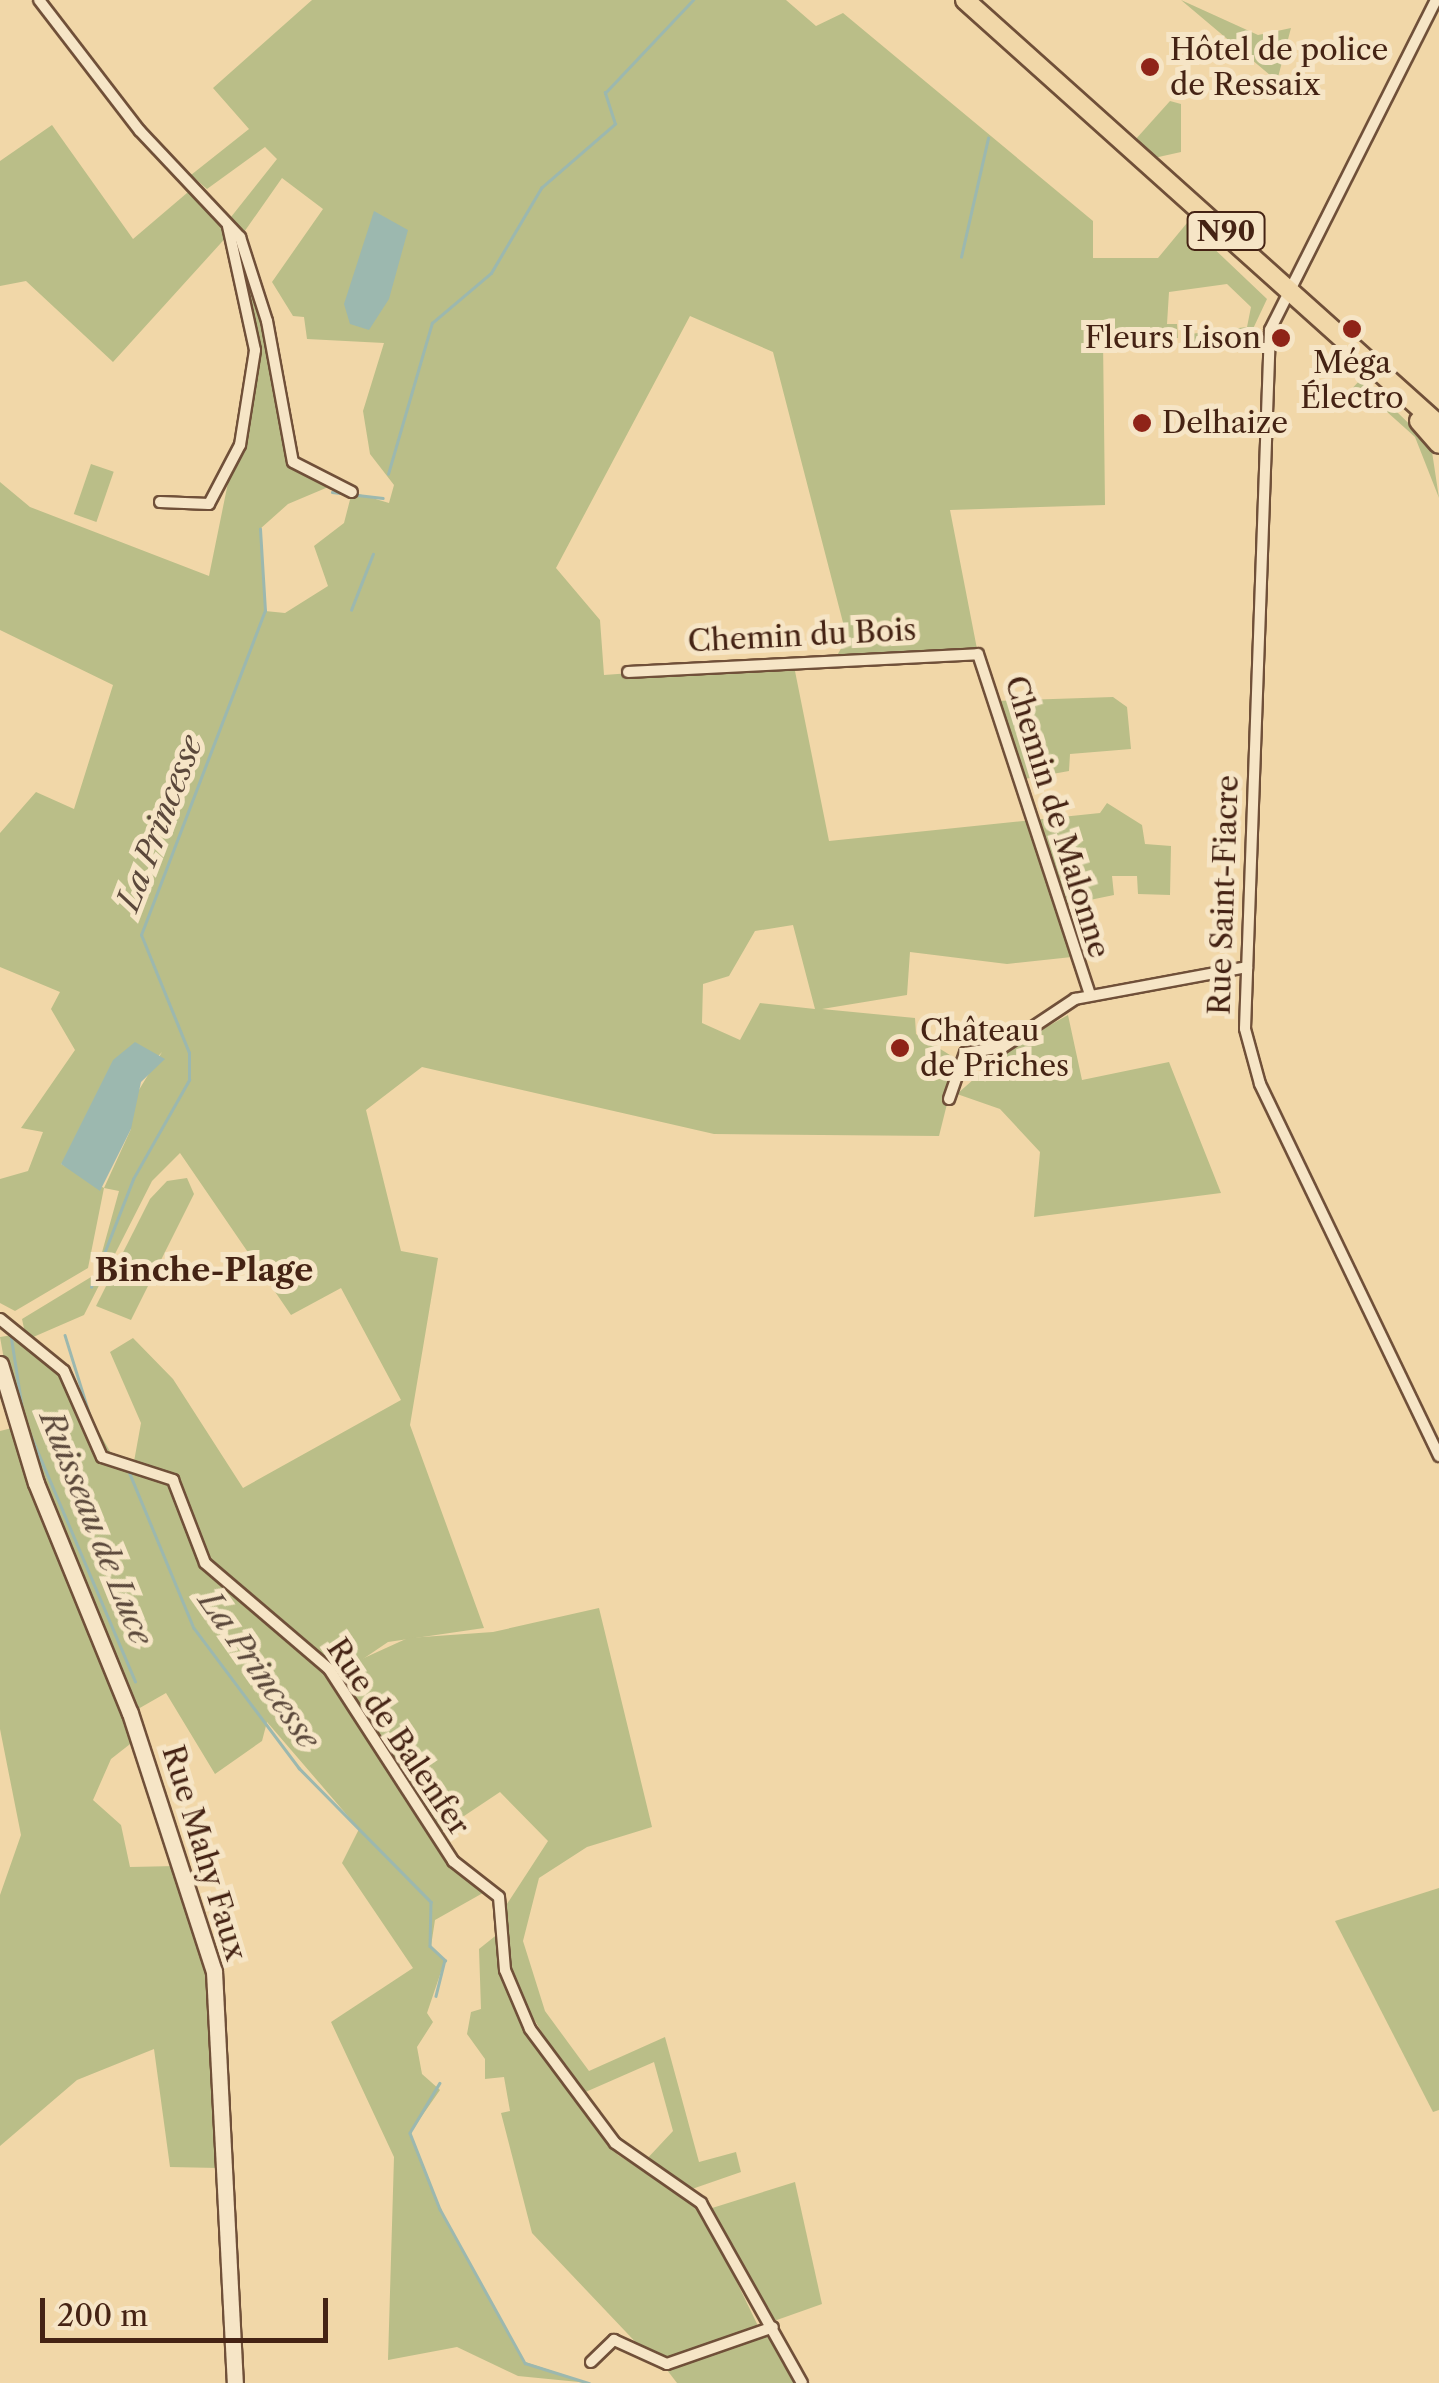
<!DOCTYPE html>
<html>
<head>
<meta charset="utf-8">
<style>
	body { margin:0 }
	#map { position:relative; width:1439px; height:2383px; overflow:hidden; background:#f1d7a8; font-family:"Libre Caslon Text",serif }
	div>[style] { position:absolute }
	.green>* { inset:0; background:#babe88; transform-origin:0 0 }
	.water>* { inset:0; background:#9cb8af }
	.stream>* { height:2.5px; margin:-1.25px; padding:0 1.25px; transform-origin:1.25px; border-radius:1.25px; background:#9cb8af }
	.roads { filter:drop-shadow(2px 0 #705039) drop-shadow(-2px 0 #705039) drop-shadow(0 2px #705039) drop-shadow(0 -2px #705039) }
	.street>* { height:10px; margin:-5px; padding:0 5px; transform-origin:5px; border-radius:5px; background:#f6e5c6 }
	.secondary>* { height:15px; margin:-7.5px; padding:0 7.5px; transform-origin:7.5px; border-radius:7.5px; background:#f6e5c6 }
	.primary>* { height:18px; margin:-9px; padding:0 9px; transform-origin:9px; border-radius:9px; background:#f1d7a8 }
	.dots>* { width:28px; height:28px; translate:-50% -50%; box-sizing:border-box; border:5px solid #f6e5c6; border-radius:50% }
	span { translate:-50% -50%; white-space:nowrap; text-align:center; line-height:1.15; -webkit-text-stroke:10px #f6e5c6; paint-order:stroke }
	.shield-label span { padding:2px 8px; background:#f6e5c6; border:2px solid; border-radius:8px; -webkit-text-stroke-width:0 }
	.shield-label { font-size:28px; color:#452314; font-weight:700 }
	.poi-label { font-size:30px; color:#452314 }
	.left { translate:0 -50%; text-align:left }
	.right { translate:-100% -50%; text-align:right }
	.street-label { font-size:30px; color:#452314 }
	.water-label { font-size:32px; color:#5b483b; font-style:italic }
	.neighbourhood-label { font-size:32px; color:#452314; font-weight:700 }
	.scale { position:absolute; left:40px; top:2298px; width:288px; height:45px; box-sizing:border-box; border:5px solid #452314; border-top:0; padding-left:12px; font-size:30px; line-height:35px; white-space:nowrap; color:#452314; -webkit-text-stroke:8px #f6e5c6; paint-order:stroke }
</style>
</head>
<body>
<div id="map">
	<div class="green">
		<div style="clip-path:polygon(evenodd,312px 0,786px 0,816px 26px,843px 13px,1093px 221px,1093px 258px,1158px 258px,1187px 223px,1267px 299px,1244px 348px,1218px 338px,1189px 343px,1190px 334px,1247px 327px,1251px 307px,1227px 284px,1169px 292px,1167px 324px,1177px 324px,1178px 338px,1103px 340px,1105px 505px,950px 510px,978px 654px,835px 659px,847px 638px,773px 352px,690px 316px,556px 568px,600px 620px,604px 675px,793px 661px,829px 841px,1100px 813px,1107px 803px,1142px 825px,1145px 844px,1171px 846px,1170px 895px,1138px 894px,1137px 876px,1112px 876px,1114px 895px,1056px 907px,1072px 957px,1007px 964px,910px 952px,907px 995px,822px 1009px,915px 1018px,916px 1034px,958px 1060px,939px 1136px,714px 1134px,422px 1067px,366px 1110px,401px 1251px,438px 1258px,410px 1425px,484px 1628px,388px 1642px,335px 1678px,448px 1854px,490px 1889px,435px 1920px,431px 1946px,445px 1960px,427px 2013px,433px 2022px,417px 2047px,422px 2074px,440px 2090px,410px 2133px,440px 2209px,525px 2362px,589px 2383px,518px 2376px,457px 2347px,388px 2360px,394px 2157px,331px 2022px,413px 1968px,342px 1863px,359px 1829px,267px 1722px,262px 1741px,215px 1774px,166px 1693px,131px 1713px,139px 1737px,111px 1759px,93px 1800px,121px 1825px,130px 1867px,176px 1866px,210px 1979px,219px 2168px,170px 2167px,154px 2049px,77px 2080px,0 2146px,0 1895px,21px 1835px,0 1729px,0 1431px,16px 1427px,0 1337px,25px 1333px,22px 1319px,96px 1274px,119px 1191px,104px 1188px,88px 1268px,15px 1311px,0 1303px,0 1179px,28px 1171px,43px 1132px,21px 1128px,75px 1050px,51px 1009px,60px 992px,0 967px,0 833px,36px 792px,74px 809px,113px 685px,0 630px,0 482px,30px 507px,209px 576px,255px 350px,232px 241px,240px 237px,291px 456px,333px 485px,288px 504px,260px 529px,265px 611px,285px 613px,328px 586px,314px 546px,344px 523px,352px 492px,389px 503px,394px 485px,370px 454px,363px 411px,384px 343px,307px 339px,304px 317px,293px 316px,272px 282px,323px 209px,282px 178px,242px 235px,231px 217px,277px 159px,265px 147px,207px 189px,191px 175px,249px 129px,213px 88px,312px 0,793px 925px,815px 1009px,760px 1003px,740px 1040px,702px 1023px,703px 984px,729px 976px,755px 931px,793px 925px,312px 0,162px 1052px,131px 1103px,131px 1129px,104px 1188px,61px 1164px,162px 1052px,312px 0,180px 1153px,291px 1315px,341px 1288px,401px 1400px,243px 1488px,173px 1379px,133px 1338px,110px 1352px,141px 1423px,133px 1467px,120px 1469px,64px 1371px,31px 1338px,84px 1315px,152px 1181px,180px 1153px)"></div>
		<div style="clip-path:polygon(1181px 0,1258px 35px,1291px 28px,1277px 81px)"></div>
		<div style="clip-path:polygon(1170px 101px,1181px 104px,1181px 152px,1154px 158px,1135px 140px)"></div>
		<div style="clip-path:polygon(52px 125px,133px 239px,194px 187px,230px 233px,113px 362px,26px 281px,0 286px,0 161px)"></div>
		<div style="clip-path:polygon(1362px 378px,1431px 445px,1439px 498px,1415px 437px,1376px 402px,1345px 396px)"></div>
		<div style="left:91px;top:464px;width:24px;height:53px;rotate:19deg"></div>
		<div style="clip-path:polygon(1113px 697px,1127px 707px,1131px 749px,1070px 754px,1069px 771px,1019px 780px,996px 701px)"></div>
		<div style="clip-path:polygon(1068px 1015px,1082px 1080px,1169px 1062px,1221px 1193px,1034px 1217px,1040px 1152px,1000px 1109px,957px 1094px,1009px 1048px)"></div>
		<div style="clip-path:polygon(187px 1178px,194px 1194px,131px 1320px,96px 1306px,150px 1199px,167px 1181px)"></div>
		<div style="clip-path:polygon(599px 1608px,652px 1827px,587px 1847px,539px 1878px,523px 1941px,545px 2011px,589px 2071px,665px 2037px,699px 2162px,736px 2152px,741px 2172px,692px 2189px,644px 2162px,673px 2131px,654px 2062px,581px 2094px,511px 1983px,505px 1907px,548px 1841px,500px 1792px,437px 1834px,343px 1686px,353px 1663px,408px 1638px,493px 1632px)"></div>
		<div style="clip-path:polygon(1439px 1888px,1439px 2110px,1433px 2112px,1335px 1921px)"></div>
		<div style="clip-path:polygon(499px 1933px,507px 1986px,587px 2118px,618px 2155px,700px 2206px,759px 2328px,674px 2358px,644px 2351px,532px 2233px,501px 2113px,510px 2111px,504px 2077px,485px 2079px,485px 2059px,467px 2034px,471px 2012px,481px 2009px,479px 1949px)"></div>
		<div style="clip-path:polygon(795px 2182px,822px 2304px,774px 2321px,709px 2209px)"></div>
		<div style="clip-path:polygon(771px 2334px,800px 2383px,677px 2383px,667px 2370px)"></div>
	</div>
	<div class="water">
		<div style="clip-path:polygon(374px 211px,408px 230px,389px 299px,369px 330px,350px 324px,344px 304px)"></div>
		<div style="clip-path:polygon(135px 1042px,165px 1059px,141px 1082px,131px 1129px,100px 1191px,61px 1164px,113px 1060px)"></div>
	</div>
	<div class="stream">
		<div style="left:961px;top:257px;width:122px;rotate:-77.2deg"></div>
		<div style="left:388px;top:474px;width:157px;rotate:-73.8deg"></div>
		<div style="left:432px;top:323px;width:77px;rotate:-40.3deg"></div>
		<div style="left:491px;top:273px;width:99px;rotate:-59.5deg"></div>
		<div style="left:541px;top:188px;width:98px;rotate:-40.9deg"></div>
		<div style="left:615px;top:124px;width:33px;rotate:-108deg"></div>
		<div style="left:605px;top:93px;width:128px;rotate:-46.6deg"></div>
		<div style="left:332px;top:492px;width:51px;rotate:6.7deg"></div>
		<div style="left:351px;top:610px;width:60px;rotate:-68.6deg"></div>
		<div style="left:91px;top:1287px;width:116px;rotate:-68.7deg"></div>
		<div style="left:133px;top:1179px;width:114px;rotate:-60.5deg"></div>
		<div style="left:189px;top:1080px;width:27px;rotate:-90deg"></div>
		<div style="left:189px;top:1053px;width:127px;rotate:-112.1deg"></div>
		<div style="left:141px;top:935px;width:347px;rotate:-69.1deg"></div>
		<div style="left:265px;top:611px;width:82px;rotate:-93.5deg"></div>
		<div style="left:11px;top:1335px;width:85px;rotate:81.2deg"></div>
		<div style="left:24px;top:1419px;width:285px;rotate:67deg"></div>
		<div style="left:65px;top:1335px;width:91px;rotate:72.8deg"></div>
		<div style="left:128px;top:1469px;width:172px;rotate:67.5deg"></div>
		<div style="left:194px;top:1628px;width:175px;rotate:53.1deg"></div>
		<div style="left:299px;top:1768px;width:188px;rotate:45.4deg"></div>
		<div style="left:431px;top:1902px;width:44px;rotate:91.3deg"></div>
		<div style="left:430px;top:1946px;width:21px;rotate:43deg"></div>
		<div style="left:445px;top:1960px;width:37px;rotate:104deg"></div>
		<div style="left:440px;top:2083px;width:58px;rotate:121deg"></div>
		<div style="left:410px;top:2133px;width:82px;rotate:68.5deg"></div>
		<div style="left:440px;top:2209px;width:176px;rotate:61.1deg"></div>
		<div style="left:525px;top:2363px;width:67px;rotate:17.4deg"></div>
	</div>
	<div class="roads">
		<div class="street">
			<div style="left:39px;top:0;width:165px;rotate:52.4deg"></div>
			<div style="left:140px;top:131px;width:146px;rotate:46.7deg"></div>
			<div style="left:240px;top:237px;width:88px;rotate:72.2deg"></div>
			<div style="left:267px;top:321px;width:143px;rotate:79.6deg"></div>
			<div style="left:293px;top:462px;width:66px;rotate:27deg"></div>
			<div style="left:1436px;top:0;width:369px;rotate:116.7deg"></div>
			<div style="left:1270px;top:330px;width:699px;rotate:92.05deg"></div>
			<div style="left:1245px;top:1029px;width:57px;rotate:74.7deg"></div>
			<div style="left:1260px;top:1084px;width:413px;rotate:64.3deg"></div>
			<div style="left:160px;top:502px;width:49px;rotate:2.3deg"></div>
			<div style="left:209px;top:504px;width:67px;rotate:-62.3deg"></div>
			<div style="left:240px;top:445px;width:96px;rotate:-81deg"></div>
			<div style="left:255px;top:350px;width:127px;rotate:-102.3deg"></div>
			<div style="left:628px;top:672px;width:350px;rotate:-2.9deg"></div>
			<div style="left:978px;top:654px;width:359px;rotate:71.8deg"></div>
			<div style="left:949px;top:1099px;width:49px;rotate:-70.8deg"></div>
			<div style="left:965px;top:1053px;width:38px;rotate:-9deg"></div>
			<div style="left:1003px;top:1047px;width:87px;rotate:-33.7deg"></div>
			<div style="left:1075px;top:999px;width:175px;rotate:-10.5deg"></div>
			<div style="left:0;top:1319px;width:82px;rotate:39.1deg"></div>
			<div style="left:64px;top:1371px;width:94px;rotate:66.2deg"></div>
			<div style="left:102px;top:1457px;width:75px;rotate:17.9deg"></div>
			<div style="left:173px;top:1480px;width:89px;rotate:68.9deg"></div>
			<div style="left:205px;top:1563px;width:163px;rotate:40.5deg"></div>
			<div style="left:329px;top:1669px;width:229px;rotate:57.1deg"></div>
			<div style="left:453px;top:1861px;width:58px;rotate:38deg"></div>
			<div style="left:499px;top:1897px;width:73px;rotate:85.3deg"></div>
			<div style="left:505px;top:1970px;width:64px;rotate:67deg"></div>
			<div style="left:530px;top:2029px;width:142px;rotate:53.3deg"></div>
			<div style="left:615px;top:2143px;width:105px;rotate:34.9deg"></div>
			<div style="left:701px;top:2203px;width:206px;rotate:60.7deg"></div>
			<div style="left:591px;top:2362px;width:32px;rotate:-44deg"></div>
			<div style="left:614px;top:2340px;width:58px;rotate:24.4deg"></div>
			<div style="left:667px;top:2364px;width:112px;rotate:-19.2deg"></div>
		</div>
		<div class="secondary">
			<div style="left:0;top:1364px;width:124px;rotate:73.2deg"></div>
			<div style="left:36px;top:1483px;width:248px;rotate:67.8deg"></div>
			<div style="left:130px;top:1713px;width:271px;rotate:72deg"></div>
			<div style="left:214px;top:1971px;width:413px;rotate:87.1deg"></div>
		</div>
		<div class="primary">
			<div style="left:965px;top:0;width:637px;rotate:41.88deg"></div>
			<div style="left:1419px;top:421px;width:30px;rotate:49deg"></div>
		</div>
	</div>
	<div class="dots">
		<div style="left:1150px;top:67px;background:#8f2418"></div>
		<div style="left:1352px;top:329px;background:#8f2418"></div>
		<div style="left:1281px;top:338px;background:#8f2418"></div>
		<div style="left:1142px;top:423px;background:#8f2418"></div>
		<div style="left:900px;top:1048px;background:#8f2418"></div>
	</div>
	<div class="shield-label">
		<span style="left:1226px;top:231px">N90</span>
	</div>
	<div class="poi-label">
		<span class="left" style="left:1170px;top:67px">Hôtel de police<br>de Ressaix</span>
		<span class="right" style="left:1261px;top:338px">Fleurs Lison</span>
		<span style="left:1352px;top:380px">Méga<br>Électro</span>
		<span class="left" style="left:1162px;top:423px">Delhaize</span>
		<span class="left" style="left:920px;top:1048px">Château<br>de Priches</span>
	</div>
	<div class="street-label">
		<span style="left:802px;top:636px;rotate:-3deg">Chemin du Bois</span>
		<span style="left:1057px;top:817px;rotate:73deg">Chemin de Malonne</span>
		<span style="left:1224px;top:895px;rotate:-88deg">Rue Saint-Fiacre</span>
		<span style="left:398px;top:1737px;rotate:56deg">Rue de Balenfer</span>
		<span style="left:204px;top:1853px;rotate:73deg">Rue Mahy Faux</span>
	</div>
	<div class="water-label">
		<span style="left:160px;top:823px;rotate:-69deg">La Princesse</span>
		<span style="left:96px;top:1528px;rotate:68deg">Ruisseau de Luce</span>
		<span style="left:259px;top:1670px;rotate:55deg">La Princesse</span>
	</div>
	<div class="neighbourhood-label">
		<span style="left:204px;top:1270px">Binche-Plage</span>
	</div>
	<div class="scale">200 m</div>
</div>
</body>
</html>
